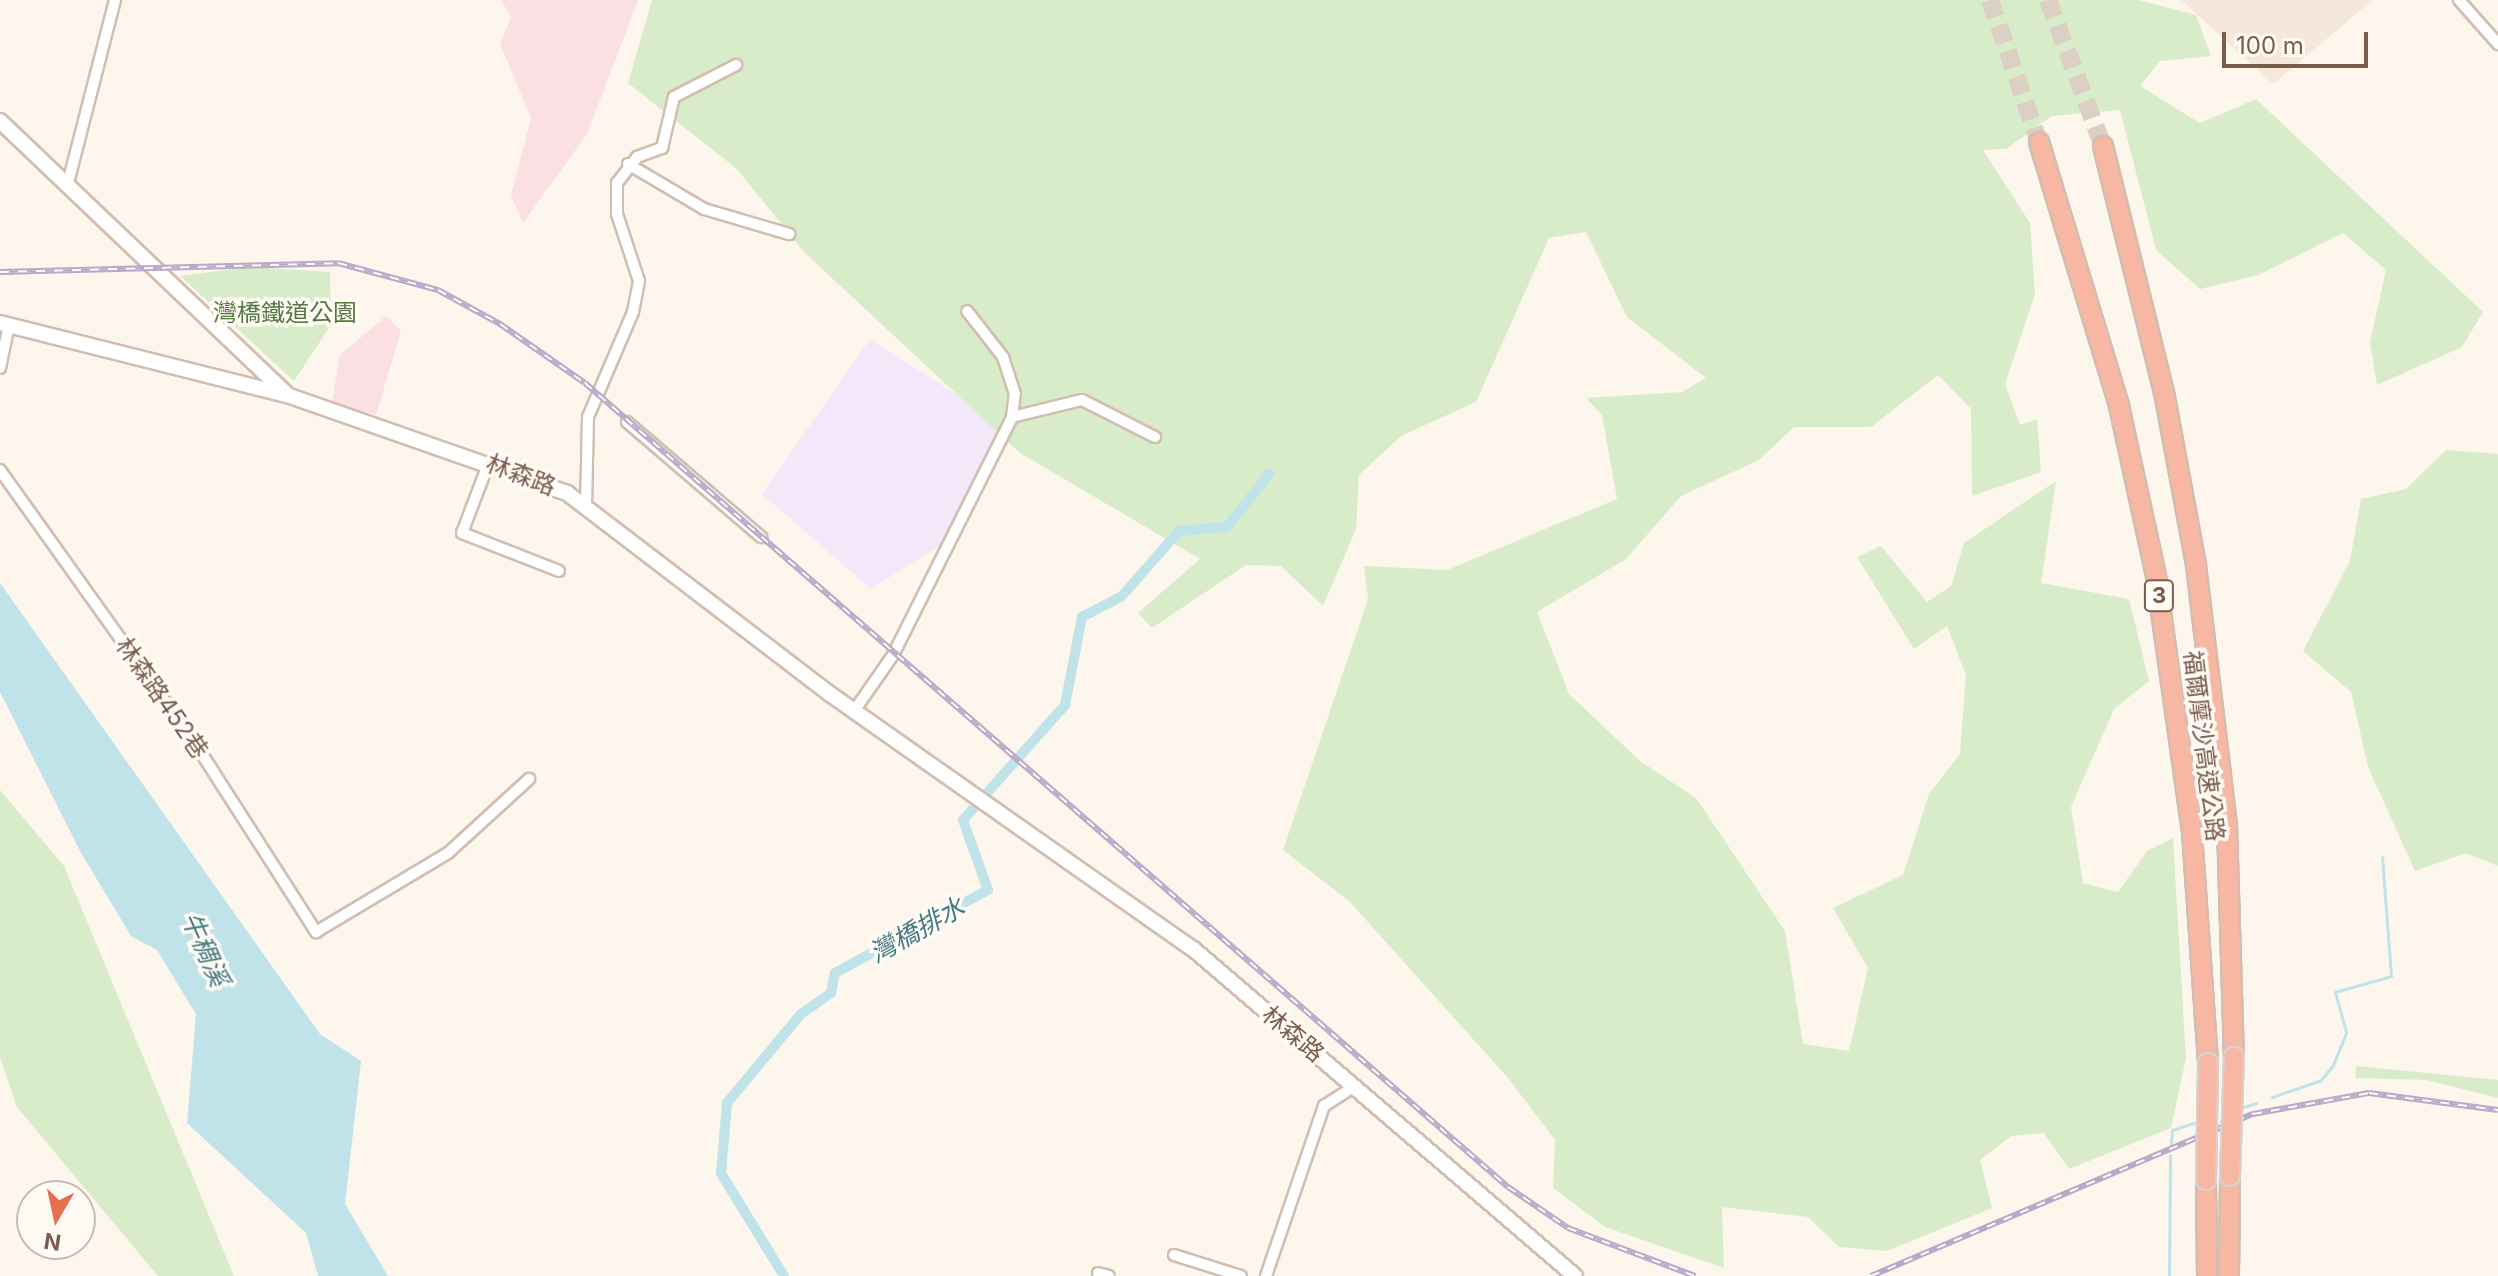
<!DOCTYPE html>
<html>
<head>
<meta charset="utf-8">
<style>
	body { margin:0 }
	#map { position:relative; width:2498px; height:1276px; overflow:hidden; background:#fdf6ec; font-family:Inter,"Noto Sans TC",sans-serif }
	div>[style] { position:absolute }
	.residential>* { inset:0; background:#f5e8da }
	.education>* { inset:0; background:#f3e8fa }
	.medical>* { inset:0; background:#fbdfe3 }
	.green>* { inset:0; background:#d8ecc9 }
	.water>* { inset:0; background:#bfe3e8 }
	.stream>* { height:3px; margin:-1.5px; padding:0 1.5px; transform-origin:1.5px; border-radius:1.5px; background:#bfe3e8 }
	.canal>* { height:10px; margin:-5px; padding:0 5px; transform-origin:5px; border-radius:5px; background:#bfe3e8 }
	.highway-tunnel>* { height:18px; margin-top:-9px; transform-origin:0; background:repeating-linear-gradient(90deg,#dcd0c4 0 18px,transparent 0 27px) }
	.roads { filter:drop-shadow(2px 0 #d1beb0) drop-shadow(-2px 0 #d1beb0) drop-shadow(0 2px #d1beb0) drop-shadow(0 -2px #d1beb0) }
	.street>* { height:10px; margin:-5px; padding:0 5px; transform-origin:5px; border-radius:5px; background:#fff }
	.secondary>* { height:14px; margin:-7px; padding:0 7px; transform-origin:7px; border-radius:7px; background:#fff }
	.highway>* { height:18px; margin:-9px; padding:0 9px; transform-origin:9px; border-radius:9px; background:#f7b7a3 }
	.rail>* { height:6px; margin-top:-3px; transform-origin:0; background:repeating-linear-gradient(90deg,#fffaf3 0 9px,#b9a8c9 0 18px); box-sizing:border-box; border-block:2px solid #b9a8c9 }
	.bridges { filter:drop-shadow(2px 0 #dad1cd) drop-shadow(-2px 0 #dad1cd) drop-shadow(0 2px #dad1cd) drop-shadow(0 -2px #dad1cd) }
	.highway-bridge>* { height:18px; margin:-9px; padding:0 9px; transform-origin:9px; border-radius:9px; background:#f7b7a3 }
	span { translate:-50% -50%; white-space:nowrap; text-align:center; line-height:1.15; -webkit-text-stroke:7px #fffaf3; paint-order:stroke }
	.shield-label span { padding:2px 6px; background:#fffaf3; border:2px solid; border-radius:6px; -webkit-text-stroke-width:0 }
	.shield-label { font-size:22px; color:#7a5c4d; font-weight:700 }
	.park-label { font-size:24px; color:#537a41 }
	.street-label { font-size:24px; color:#7a5c4d }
	.water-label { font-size:26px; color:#437c86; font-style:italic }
	.north { position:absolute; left:16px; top:1180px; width:80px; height:80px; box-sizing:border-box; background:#fffaf3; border:2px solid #cabbb1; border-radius:50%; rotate:189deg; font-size:22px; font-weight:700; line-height:32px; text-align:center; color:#7a5c4d }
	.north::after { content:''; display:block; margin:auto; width:28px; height:36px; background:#e76f51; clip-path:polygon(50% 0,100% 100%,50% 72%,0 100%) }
	.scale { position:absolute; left:2222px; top:32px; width:146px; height:36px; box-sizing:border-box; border:4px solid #7a5c4d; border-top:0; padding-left:10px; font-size:24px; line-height:28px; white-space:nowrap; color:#7a5c4d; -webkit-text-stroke:6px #fffaf3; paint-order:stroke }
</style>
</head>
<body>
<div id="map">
	<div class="residential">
		<div style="clip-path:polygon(2181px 0,2373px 0,2273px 84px)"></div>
	</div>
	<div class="education">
		<div style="clip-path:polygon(870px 339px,1000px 422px,947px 541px,871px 589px,762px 494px)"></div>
	</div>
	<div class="medical">
		<div style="clip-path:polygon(501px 0,638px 0,587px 134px,523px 223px,511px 195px,531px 118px,500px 44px,511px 17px)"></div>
		<div style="clip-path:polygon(386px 316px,401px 331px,376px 415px,332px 402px,340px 355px)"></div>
	</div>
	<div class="green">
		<div style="clip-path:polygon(652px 0,2138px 0,2196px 15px,2211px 56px,2160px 61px,2140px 86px,2200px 123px,2256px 99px,2483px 312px,2462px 347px,2377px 385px,2370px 342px,2386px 270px,2343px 233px,2258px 275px,2200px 289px,2156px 250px,2120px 110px,2052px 116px,2006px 149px,1983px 150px,2030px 223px,2035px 294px,2005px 384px,2020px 425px,2037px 419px,2041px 472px,1972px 496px,1971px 409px,1938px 375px,1871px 427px,1794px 427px,1759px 460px,1681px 496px,1626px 559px,1537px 612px,1569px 694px,1640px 761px,1696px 798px,1785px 931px,1803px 1044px,1849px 1051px,1868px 968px,1833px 908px,1903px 875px,1929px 794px,1960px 754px,1966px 675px,1947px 626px,1914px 649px,1857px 557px,1881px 546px,1927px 602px,1951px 586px,1964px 543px,2056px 481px,2041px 583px,2129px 599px,2149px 681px,2114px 709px,2071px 807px,2083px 883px,2118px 892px,2147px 851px,2173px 838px,2186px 1058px,2171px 1128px,2069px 1169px,2044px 1133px,2011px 1136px,1980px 1160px,1992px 1208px,1887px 1251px,1839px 1247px,1808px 1217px,1722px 1207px,1724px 1268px,1605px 1227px,1553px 1188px,1555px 1140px,1508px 1078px,1349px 901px,1283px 850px,1368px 599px,1364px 566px,1447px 570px,1617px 499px,1602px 415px,1586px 398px,1682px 392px,1706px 378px,1627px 317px,1586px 232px,1549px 238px,1476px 402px,1401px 436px,1359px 475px,1356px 529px,1323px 606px,1281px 566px,1246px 565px,1152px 628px,1138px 613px,1200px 559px,1020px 453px,804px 252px,737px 169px,628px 83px)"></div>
		<div style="clip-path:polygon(248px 267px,330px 272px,331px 325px,294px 381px,180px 276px)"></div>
		<div style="clip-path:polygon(2446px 450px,2498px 454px,2498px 866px,2466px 853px,2415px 871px,2368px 767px,2351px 692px,2303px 651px,2350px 561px,2361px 499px,2406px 489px)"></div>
		<div style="clip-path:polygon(0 790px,64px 866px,234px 1276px,158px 1276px,17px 1107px,0 1058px)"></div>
		<div style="clip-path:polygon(2356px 1066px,2498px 1080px,2498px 1098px,2426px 1080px,2355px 1078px)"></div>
	</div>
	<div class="water">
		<div style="clip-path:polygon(0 583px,320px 1034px,361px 1061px,345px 1204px,388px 1276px,318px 1276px,306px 1233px,187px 1123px,196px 1014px,157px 950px,131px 936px,81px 853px,0 692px)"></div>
	</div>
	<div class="stream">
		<div style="left:2272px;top:1097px;width:52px;rotate:-19.1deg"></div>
		<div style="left:2321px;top:1080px;width:19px;rotate:-51deg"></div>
		<div style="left:2333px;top:1065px;width:35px;rotate:-68deg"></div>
		<div style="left:2346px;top:1032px;width:41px;rotate:-105.4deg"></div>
		<div style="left:2335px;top:992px;width:58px;rotate:-15.9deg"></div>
		<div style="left:2391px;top:976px;width:119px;rotate:-94.3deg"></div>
		<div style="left:2240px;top:1108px;width:17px;rotate:-17deg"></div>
		<div style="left:2171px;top:1144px;width:14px;rotate:-86deg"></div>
		<div style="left:2172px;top:1130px;width:28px;rotate:-18deg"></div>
		<div style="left:2169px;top:1276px;width:121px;rotate:-89.5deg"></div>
	</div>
	<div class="canal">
		<div style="left:784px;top:1276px;width:121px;rotate:-121.5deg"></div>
		<div style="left:721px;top:1173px;width:70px;rotate:-85.1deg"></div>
		<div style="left:727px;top:1103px;width:116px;rotate:-50.3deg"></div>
		<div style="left:801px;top:1014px;width:37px;rotate:-35deg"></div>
		<div style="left:831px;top:993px;width:20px;rotate:-79deg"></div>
		<div style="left:835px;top:973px;width:174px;rotate:-28.5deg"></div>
		<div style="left:988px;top:890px;width:74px;rotate:-109.7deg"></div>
		<div style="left:963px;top:820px;width:154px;rotate:-48.4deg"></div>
		<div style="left:1065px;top:705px;width:90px;rotate:-79.1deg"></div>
		<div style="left:1082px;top:617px;width:45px;rotate:-27.7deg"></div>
		<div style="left:1122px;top:596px;width:86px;rotate:-48.8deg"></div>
		<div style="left:1179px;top:531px;width:48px;rotate:-4.8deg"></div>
		<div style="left:1227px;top:527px;width:68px;rotate:-51.6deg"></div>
	</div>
	<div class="highway-tunnel">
		<div style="left:1990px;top:0;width:150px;rotate:71deg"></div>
		<div style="left:2048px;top:0;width:156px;rotate:69.4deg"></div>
	</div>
	<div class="roads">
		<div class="street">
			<div style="left:2459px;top:0;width:59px;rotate:48.4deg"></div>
			<div style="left:628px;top:164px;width:88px;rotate:30.6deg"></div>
			<div style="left:704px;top:209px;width:89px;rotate:16.4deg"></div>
			<div style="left:68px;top:183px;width:189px;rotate:-75.6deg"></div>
			<div style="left:0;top:368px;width:44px;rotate:-78.2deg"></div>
			<div style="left:1012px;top:417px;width:72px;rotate:-13.7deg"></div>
			<div style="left:1082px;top:400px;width:82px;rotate:26.9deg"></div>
			<div style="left:627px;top:422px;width:177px;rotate:40.6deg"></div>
			<div style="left:489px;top:462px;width:76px;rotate:110.8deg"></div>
			<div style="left:462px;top:533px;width:104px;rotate:21.4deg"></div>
			<div style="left:0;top:470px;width:341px;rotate:54.5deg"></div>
			<div style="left:198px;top:748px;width:219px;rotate:57.3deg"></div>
			<div style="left:316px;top:932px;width:154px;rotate:-30.9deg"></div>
			<div style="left:448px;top:853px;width:110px;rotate:-42.4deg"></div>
			<div style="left:586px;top:506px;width:89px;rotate:-88.7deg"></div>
			<div style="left:588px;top:417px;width:114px;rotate:-66.8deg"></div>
			<div style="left:633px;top:312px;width:32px;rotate:-79deg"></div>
			<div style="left:639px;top:281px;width:71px;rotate:-108.2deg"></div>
			<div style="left:617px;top:214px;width:31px;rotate:-90deg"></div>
			<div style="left:617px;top:183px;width:33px;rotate:-52deg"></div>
			<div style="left:637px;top:157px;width:27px;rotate:-20deg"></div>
			<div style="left:662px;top:148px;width:52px;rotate:-76.8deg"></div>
			<div style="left:674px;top:97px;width:70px;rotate:-27.3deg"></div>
			<div style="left:854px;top:711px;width:68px;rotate:-55.1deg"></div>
			<div style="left:893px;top:655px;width:266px;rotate:-63.4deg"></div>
			<div style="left:1012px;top:417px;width:23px;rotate:-83deg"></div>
			<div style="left:1015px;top:394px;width:39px;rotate:-108deg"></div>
			<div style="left:1003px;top:357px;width:58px;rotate:-128deg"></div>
			<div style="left:1174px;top:1255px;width:70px;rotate:17.4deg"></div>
			<div style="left:1098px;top:1273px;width:11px;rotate:15deg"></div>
			<div style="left:1266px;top:1276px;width:180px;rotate:-71.2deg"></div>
			<div style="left:1324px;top:1106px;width:37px;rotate:-33deg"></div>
		</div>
		<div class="secondary">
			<div style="left:0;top:121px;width:396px;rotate:43.6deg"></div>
			<div style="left:0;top:323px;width:296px;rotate:14.1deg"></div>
			<div style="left:287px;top:395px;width:297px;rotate:19.3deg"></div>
			<div style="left:567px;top:493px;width:331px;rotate:37.4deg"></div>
			<div style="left:830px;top:694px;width:442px;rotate:35.1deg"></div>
			<div style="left:1192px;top:948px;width:504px;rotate:40.58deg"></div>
		</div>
		<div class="highway">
			<div style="left:2039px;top:142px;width:276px;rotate:73.1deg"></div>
			<div style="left:2119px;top:406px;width:174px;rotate:77.7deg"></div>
			<div style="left:2156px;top:576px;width:260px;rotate:82deg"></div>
			<div style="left:2192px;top:833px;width:231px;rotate:86deg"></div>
			<div style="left:2103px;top:146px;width:253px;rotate:76.1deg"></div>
			<div style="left:2164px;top:392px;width:176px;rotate:79.5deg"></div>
			<div style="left:2196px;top:565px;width:262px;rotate:83.2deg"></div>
			<div style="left:2227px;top:825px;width:232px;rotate:88.3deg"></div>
			<div style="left:2206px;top:1180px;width:96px;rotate:89.4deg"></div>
			<div style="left:2229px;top:1276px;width:100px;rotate:-89.4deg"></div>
		</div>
	</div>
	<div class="rail">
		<div style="left:0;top:272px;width:338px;rotate:-1.5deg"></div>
		<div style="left:338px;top:263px;width:104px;rotate:15.1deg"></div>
		<div style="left:438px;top:290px;width:71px;rotate:28.7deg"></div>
		<div style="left:500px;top:324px;width:103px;rotate:34.8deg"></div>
		<div style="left:585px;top:383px;width:1224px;rotate:41.06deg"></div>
		<div style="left:1508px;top:1187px;width:73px;rotate:34.3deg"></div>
		<div style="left:1568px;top:1228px;width:136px;rotate:20.7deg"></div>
		<div style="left:1871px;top:1276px;width:415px;rotate:-23deg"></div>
		<div style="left:2253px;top:1114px;width:118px;rotate:-10.3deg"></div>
		<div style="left:2369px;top:1093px;width:130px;rotate:7.5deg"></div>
	</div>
	<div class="bridges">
		<div class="highway-bridge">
			<div style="left:2230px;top:1176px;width:119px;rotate:-88.1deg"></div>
			<div style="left:2206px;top:1180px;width:117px;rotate:-89deg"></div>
		</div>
	</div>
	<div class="shield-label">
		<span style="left:2159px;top:596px">3</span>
	</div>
	<div class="park-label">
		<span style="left:285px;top:313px">灣橋鐵道公園</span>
	</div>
	<div class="street-label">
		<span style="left:521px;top:475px;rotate:21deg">林森路</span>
		<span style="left:162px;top:698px;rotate:55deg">林森路452巷</span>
		<span style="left:2204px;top:746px;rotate:83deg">福爾摩沙高速公路</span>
		<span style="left:1293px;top:1034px;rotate:40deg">林森路</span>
	</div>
	<div class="water-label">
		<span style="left:917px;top:930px;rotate:-29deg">灣橋排水</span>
		<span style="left:205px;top:949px;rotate:66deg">牛稠溪</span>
	</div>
	<div class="north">N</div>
	<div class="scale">100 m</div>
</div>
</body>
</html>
